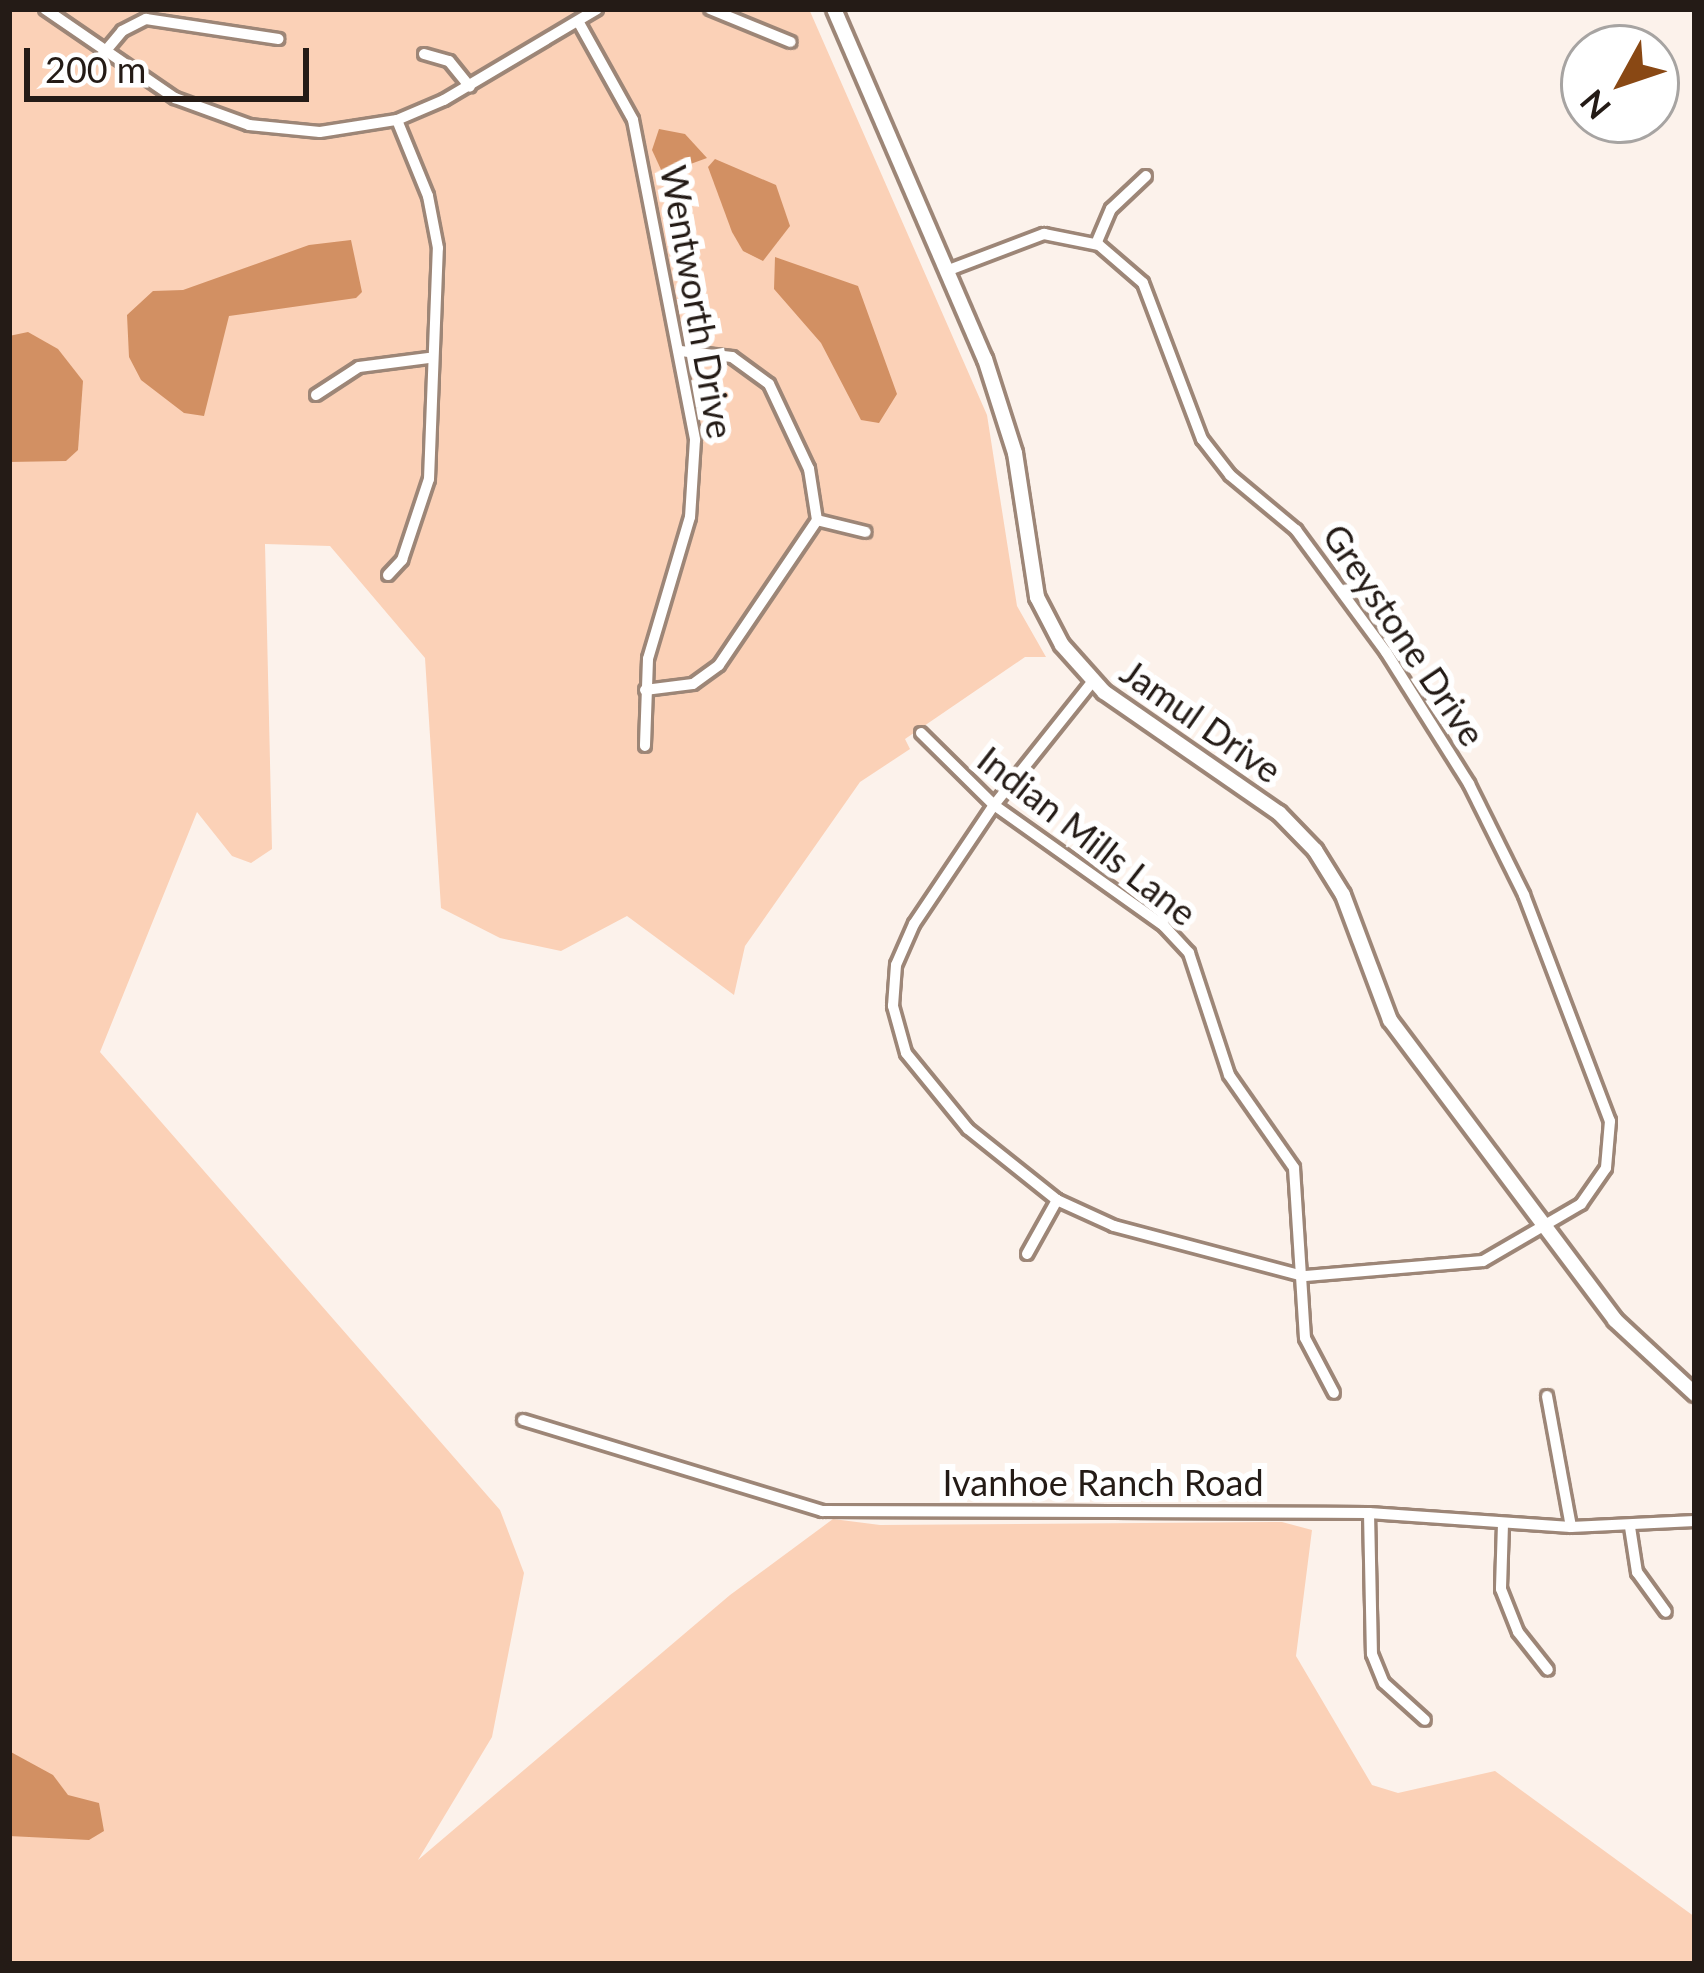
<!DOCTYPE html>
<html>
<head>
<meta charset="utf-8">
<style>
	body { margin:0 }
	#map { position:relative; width:1704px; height:1973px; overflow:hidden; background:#fcf2eb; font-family:Lato,sans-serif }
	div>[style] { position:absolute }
	.green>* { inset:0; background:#fbd1b7 }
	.water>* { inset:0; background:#d29063 }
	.roads { filter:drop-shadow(3px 0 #9d8677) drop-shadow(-3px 0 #9d8677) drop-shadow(0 3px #9d8677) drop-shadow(0 -3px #9d8677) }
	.minor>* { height:10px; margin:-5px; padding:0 5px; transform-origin:5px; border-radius:5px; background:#fff }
	.tertiary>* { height:14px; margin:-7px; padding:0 7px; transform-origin:7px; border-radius:7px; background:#fff }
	span { translate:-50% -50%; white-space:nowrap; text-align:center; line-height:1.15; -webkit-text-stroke:12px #fff; paint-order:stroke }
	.street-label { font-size:36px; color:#241b16 }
	.frame { position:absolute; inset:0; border:12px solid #241b16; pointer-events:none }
	.north { position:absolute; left:1560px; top:24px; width:120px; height:120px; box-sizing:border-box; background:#fff; border:3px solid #a7a4a2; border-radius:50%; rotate:230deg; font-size:33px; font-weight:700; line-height:48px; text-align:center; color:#241b16 }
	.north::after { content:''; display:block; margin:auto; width:42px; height:54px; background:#894814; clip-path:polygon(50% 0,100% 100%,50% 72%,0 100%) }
	.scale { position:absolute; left:24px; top:48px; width:285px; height:54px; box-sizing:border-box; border:6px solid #241b16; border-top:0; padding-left:15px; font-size:36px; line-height:42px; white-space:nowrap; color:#241b16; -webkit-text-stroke:9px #fff; paint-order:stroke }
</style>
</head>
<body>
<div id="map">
	<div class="green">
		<div style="clip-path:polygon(9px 9px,809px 9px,987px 415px,1017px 606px,1046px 657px,1025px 657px,905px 739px,910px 749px,860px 782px,745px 946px,734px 995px,627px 916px,561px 951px,500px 938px,441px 908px,425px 658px,330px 546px,265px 544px,272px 849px,251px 863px,232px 856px,197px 812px,100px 1052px,500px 1510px,524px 1573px,492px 1737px,418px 1860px,730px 1595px,833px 1519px,880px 1525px,1282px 1522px,1312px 1530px,1296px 1656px,1372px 1785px,1398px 1793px,1495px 1771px,1695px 1917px,1695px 1964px,9px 1964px)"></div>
	</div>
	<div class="water">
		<div style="clip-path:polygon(659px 129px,685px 134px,707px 158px,663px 174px,652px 150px)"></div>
		<div style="clip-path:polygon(715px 159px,776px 185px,790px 226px,763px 261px,743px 251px,732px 232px,708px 167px)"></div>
		<div style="clip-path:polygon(351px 240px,362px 292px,356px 298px,229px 316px,204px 416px,184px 413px,141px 380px,129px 357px,127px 315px,153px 291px,183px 290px,309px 245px)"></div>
		<div style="clip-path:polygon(775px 257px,858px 286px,897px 394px,879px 423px,861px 420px,821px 343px,774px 289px)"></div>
		<div style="clip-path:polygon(28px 332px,58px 349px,83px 381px,78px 450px,66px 461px,9px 462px,9px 336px)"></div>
		<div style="clip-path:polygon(9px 1751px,53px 1775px,68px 1795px,99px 1803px,104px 1831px,89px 1840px,9px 1836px)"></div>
	</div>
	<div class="roads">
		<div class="minor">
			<div style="left:45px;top:9px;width:158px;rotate:34.4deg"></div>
			<div style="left:175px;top:98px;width:79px;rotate:20deg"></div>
			<div style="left:249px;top:125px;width:71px;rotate:5.6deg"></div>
			<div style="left:320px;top:132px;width:78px;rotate:-8.9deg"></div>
			<div style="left:397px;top:120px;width:51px;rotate:-23.1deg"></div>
			<div style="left:444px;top:100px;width:178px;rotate:-30.7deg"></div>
			<div style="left:710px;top:9px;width:87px;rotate:22.2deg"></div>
			<div style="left:578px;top:21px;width:113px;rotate:60.9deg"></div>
			<div style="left:633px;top:120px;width:326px;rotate:79deg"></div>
			<div style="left:695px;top:440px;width:77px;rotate:93.7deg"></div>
			<div style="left:690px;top:517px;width:148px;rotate:106.5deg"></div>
			<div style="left:648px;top:659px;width:87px;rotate:92deg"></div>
			<div style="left:103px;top:54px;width:30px;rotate:-50deg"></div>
			<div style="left:122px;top:31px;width:27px;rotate:-27deg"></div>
			<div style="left:146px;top:19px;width:134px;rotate:8.6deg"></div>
			<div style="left:424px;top:54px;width:26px;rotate:16deg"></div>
			<div style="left:449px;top:61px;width:33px;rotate:51deg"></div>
			<div style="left:1096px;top:244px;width:38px;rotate:-67deg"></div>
			<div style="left:1111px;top:209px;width:48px;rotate:-43.3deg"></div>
			<div style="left:949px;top:270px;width:102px;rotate:-20.8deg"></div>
			<div style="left:1044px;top:234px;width:56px;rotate:11.3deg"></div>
			<div style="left:1099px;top:245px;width:58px;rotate:40.8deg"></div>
			<div style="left:1143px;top:283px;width:167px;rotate:69.3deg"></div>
			<div style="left:1202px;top:439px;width:46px;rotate:52.1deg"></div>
			<div style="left:1230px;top:475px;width:86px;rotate:39.8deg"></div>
			<div style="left:1296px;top:530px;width:152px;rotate:53.6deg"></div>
			<div style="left:1386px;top:652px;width:156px;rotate:57.8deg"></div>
			<div style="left:1469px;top:784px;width:124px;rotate:63.6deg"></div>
			<div style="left:1524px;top:895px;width:242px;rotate:69.2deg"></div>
			<div style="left:1610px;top:1121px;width:47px;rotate:94.9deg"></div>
			<div style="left:1606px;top:1168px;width:44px;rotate:124.8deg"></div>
			<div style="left:1581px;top:1204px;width:113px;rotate:149.8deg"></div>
			<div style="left:1483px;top:1261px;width:181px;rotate:175.2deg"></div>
			<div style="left:1303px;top:1276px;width:196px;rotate:-165.2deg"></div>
			<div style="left:1114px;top:1226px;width:63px;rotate:-155.5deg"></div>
			<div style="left:1057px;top:1200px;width:114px;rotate:-141.4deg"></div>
			<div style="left:968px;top:1129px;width:98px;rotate:-129.2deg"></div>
			<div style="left:906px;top:1053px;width:49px;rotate:-105.5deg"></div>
			<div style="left:893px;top:1006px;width:41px;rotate:-85.8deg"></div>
			<div style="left:896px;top:965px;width:45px;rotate:-66.3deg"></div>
			<div style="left:914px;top:924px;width:143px;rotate:-56.1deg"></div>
			<div style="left:994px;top:805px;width:159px;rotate:-51.4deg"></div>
			<div style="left:316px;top:395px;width:51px;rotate:-33.1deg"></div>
			<div style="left:359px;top:367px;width:70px;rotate:-7.4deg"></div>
			<div style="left:817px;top:520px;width:50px;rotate:13.8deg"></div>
			<div style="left:388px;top:575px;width:21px;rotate:-47deg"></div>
			<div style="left:402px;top:560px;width:85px;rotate:-71.6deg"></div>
			<div style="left:429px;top:479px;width:231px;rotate:-87.8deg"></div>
			<div style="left:438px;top:248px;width:53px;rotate:-100.9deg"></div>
			<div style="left:428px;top:196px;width:82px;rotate:-112.2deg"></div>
			<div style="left:645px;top:690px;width:48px;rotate:-7.1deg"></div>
			<div style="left:693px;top:684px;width:32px;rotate:-36deg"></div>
			<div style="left:719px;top:665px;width:175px;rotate:-55.9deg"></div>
			<div style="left:817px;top:520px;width:52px;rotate:-98.9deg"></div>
			<div style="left:809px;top:469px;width:94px;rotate:-115.2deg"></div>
			<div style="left:769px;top:384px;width:46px;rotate:-143.9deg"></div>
			<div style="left:732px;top:357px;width:52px;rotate:-173.4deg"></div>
			<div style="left:921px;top:733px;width:103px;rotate:44.6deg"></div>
			<div style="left:994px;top:805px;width:209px;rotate:35.4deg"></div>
			<div style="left:1164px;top:926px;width:37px;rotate:47deg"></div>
			<div style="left:1189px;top:953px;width:128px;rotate:71.8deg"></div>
			<div style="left:1229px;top:1075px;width:113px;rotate:55deg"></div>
			<div style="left:1294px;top:1168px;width:170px;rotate:86.3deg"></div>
			<div style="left:1305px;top:1338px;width:62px;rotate:62.2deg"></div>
			<div style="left:1027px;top:1254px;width:62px;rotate:-60.9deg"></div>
			<div style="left:1547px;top:1396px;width:133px;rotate:79.6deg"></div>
			<div style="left:523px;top:1420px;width:313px;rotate:16.9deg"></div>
			<div style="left:822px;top:1511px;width:547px;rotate:0.21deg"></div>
			<div style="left:1369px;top:1513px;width:202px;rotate:4deg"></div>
			<div style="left:1571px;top:1527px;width:124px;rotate:-2.8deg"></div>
			<div style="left:1369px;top:1513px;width:141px;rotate:88.8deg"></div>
			<div style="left:1372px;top:1654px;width:31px;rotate:68deg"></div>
			<div style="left:1384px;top:1683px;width:55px;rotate:42.1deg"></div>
			<div style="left:1503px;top:1524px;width:65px;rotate:91.8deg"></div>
			<div style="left:1501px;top:1589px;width:46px;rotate:68.4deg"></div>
			<div style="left:1518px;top:1632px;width:48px;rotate:51.7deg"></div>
			<div style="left:1630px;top:1527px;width:46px;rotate:81.2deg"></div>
			<div style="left:1637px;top:1572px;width:49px;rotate:54.1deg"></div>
		</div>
		<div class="tertiary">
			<div style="left:834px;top:9px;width:381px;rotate:66.7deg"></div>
			<div style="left:985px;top:359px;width:99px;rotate:72.3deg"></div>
			<div style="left:1015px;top:453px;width:146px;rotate:81.3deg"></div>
			<div style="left:1037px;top:597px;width:54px;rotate:62.5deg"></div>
			<div style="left:1062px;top:645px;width:63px;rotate:48.2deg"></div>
			<div style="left:1104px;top:692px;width:213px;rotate:34.7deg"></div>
			<div style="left:1279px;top:813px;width:52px;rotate:45.8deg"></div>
			<div style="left:1315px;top:850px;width:53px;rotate:58.1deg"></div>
			<div style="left:1343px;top:895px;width:134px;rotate:69.4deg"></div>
			<div style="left:1390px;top:1020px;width:375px;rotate:53.1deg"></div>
			<div style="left:1615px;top:1320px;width:109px;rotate:42.8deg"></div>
		</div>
	</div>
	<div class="street-label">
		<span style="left:697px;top:302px;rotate:80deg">Wentworth Drive</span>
		<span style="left:1404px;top:635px;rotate:56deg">Greystone Drive</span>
		<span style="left:1201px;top:721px;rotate:35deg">Jamul Drive</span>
		<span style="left:1087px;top:836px;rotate:38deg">Indian Mills Lane</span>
		<span style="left:1103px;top:1483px">Ivanhoe Ranch Road</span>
	</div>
	<div class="frame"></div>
	<div class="north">N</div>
	<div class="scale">200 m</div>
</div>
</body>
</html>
